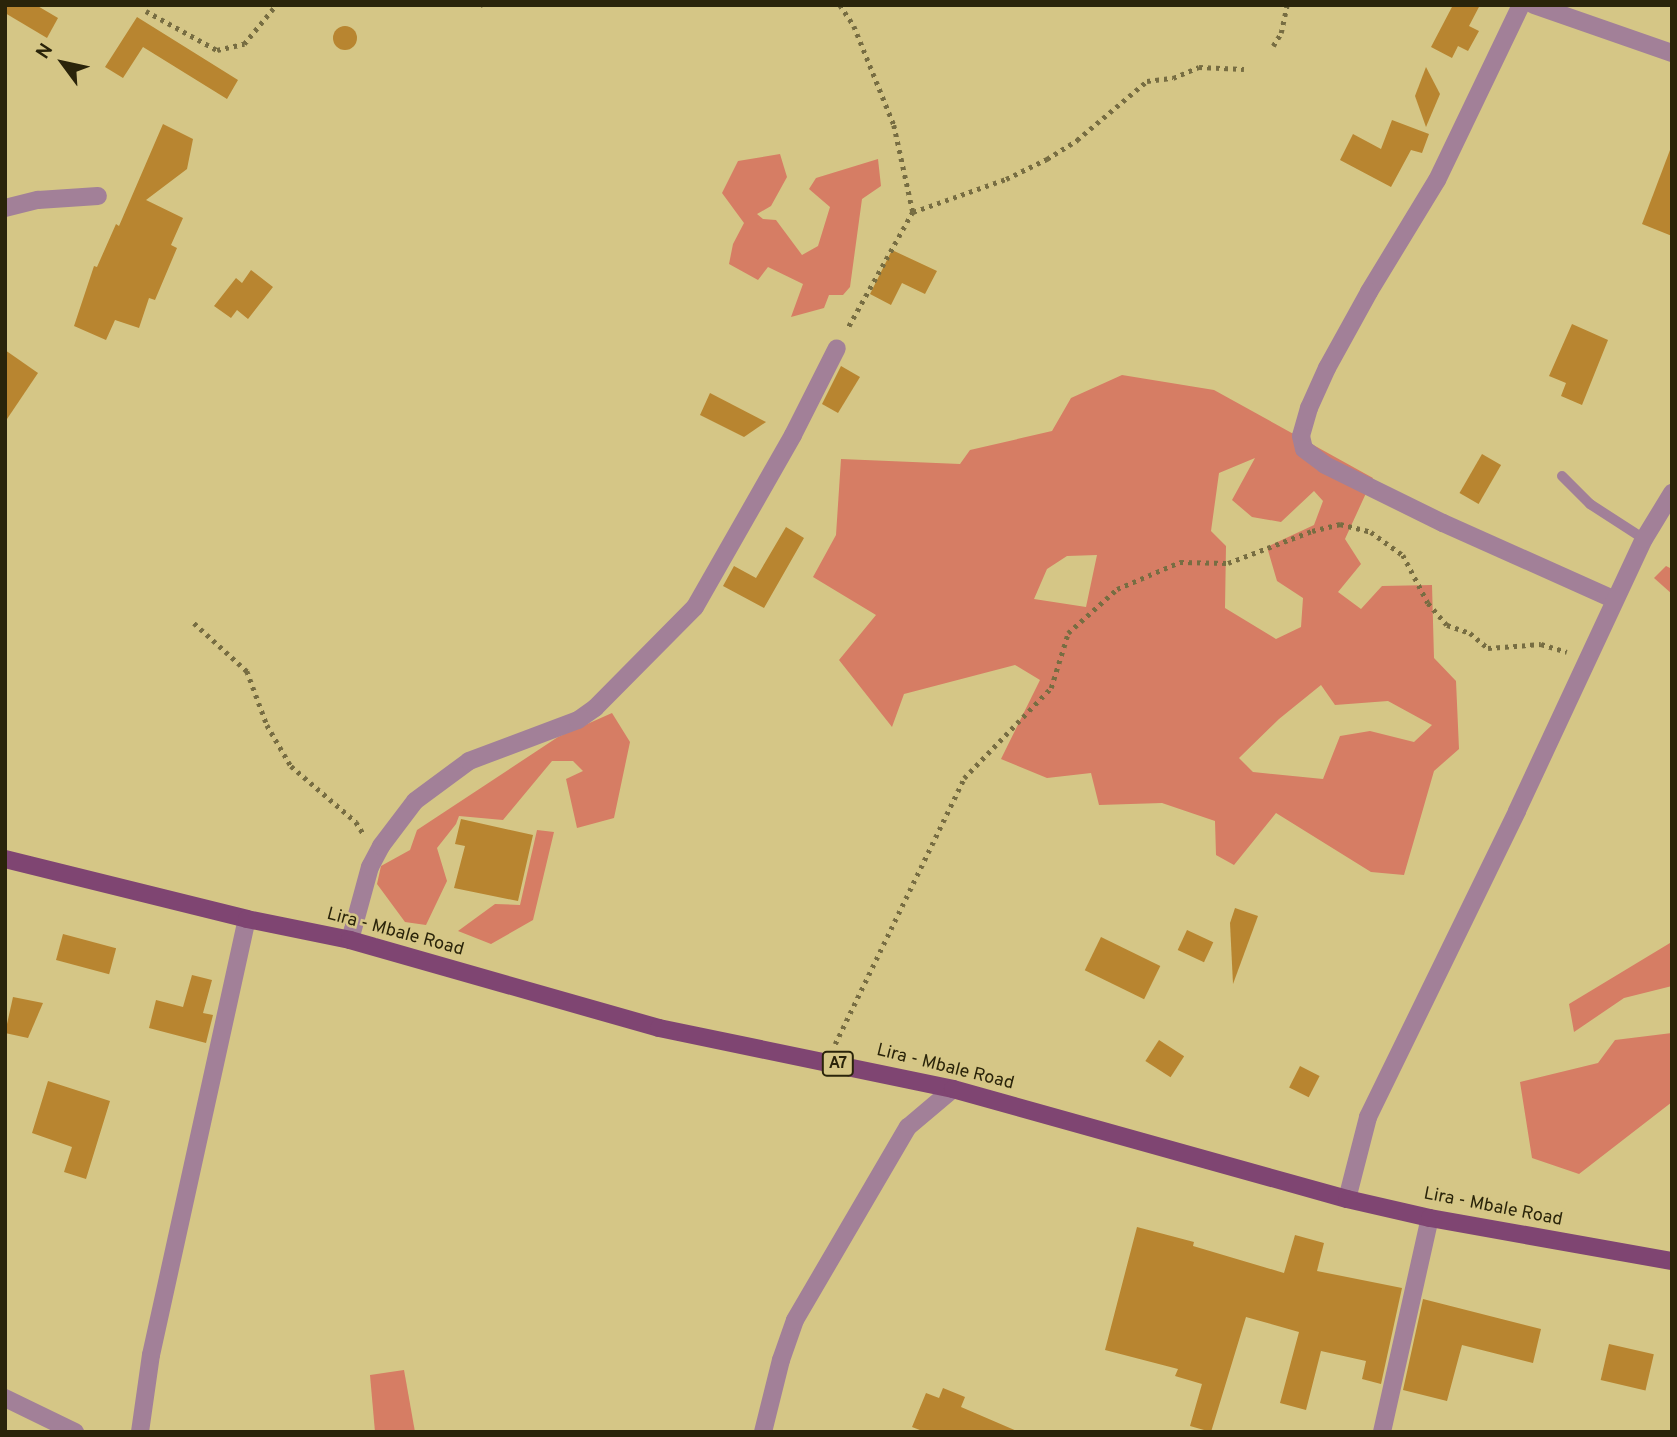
<!DOCTYPE html>
<html>
<head>
<meta charset="utf-8">
<style>
	body { margin:0 }
	#map { position:relative; width:1677px; height:1437px; overflow:hidden; background:#d5c686; font-family:Overpass,sans-serif }
	div>[style] { position:absolute }
	.forest>* { inset:0; background:#d67d64 }
	.building>* { inset:0; background:#b88530; transform-origin:0 0 }
	.round { border-radius:50% }
	.path>* { height:4.5px; margin-top:-2.25px; transform-origin:0; background:repeating-linear-gradient(90deg,#776d42 0 3.5px,transparent 0 8.5px) }
	.lane>* { height:10px; margin:-5px; padding:0 5px; transform-origin:5px; border-radius:5px; background:#a28098 }
	.street>* { height:18px; margin:-9px; padding:0 9px; transform-origin:9px; border-radius:9px; background:#a28098 }
	.primary>* { height:18px; margin:-9px; padding:0 9px; transform-origin:9px; border-radius:9px; background:#7f4572 }
	span { translate:-50% -50%; white-space:nowrap; text-align:center; line-height:1.15; -webkit-text-stroke:5px #d5c686; paint-order:stroke }
	.shield-label span { padding:2px 5px; background:#d5c686; border:2px solid; border-radius:5px; -webkit-text-stroke-width:0 }
	.shield-label { font-size:16px; color:#2a240a; font-weight:700 }
	.street-label { font-size:18px; color:#2a240a }
	.frame { position:absolute; inset:0; border:7px solid #2a240a; pointer-events:none }
	.north { position:absolute; left:28px; top:28px; width:70px; height:70px; -webkit-text-stroke:5px #d5c686; paint-order:stroke; rotate:303deg; font-size:19px; font-weight:700; line-height:28px; text-align:center; color:#2a240a }
	.north::after { content:''; display:block; margin:auto; width:24px; height:32px; background:#2a240a; clip-path:polygon(50% 0,100% 100%,50% 72%,0 100%) }
</style>
</head>
<body>
<div id="map">
	<div class="forest">
		<div style="clip-path:polygon(780px 154px,787px 177px,771px 206px,757px 214px,763px 219px,776px 220px,802px 255px,818px 246px,830px 207px,809px 189px,816px 178px,878px 159px,881px 186px,862px 199px,850px 287px,843px 295px,829px 295px,824px 308px,791px 317px,803px 284px,768px 267px,758px 280px,729px 264px,733px 244px,744px 223px,722px 193px,738px 161px)"></div>
		<div style="clip-path:polygon(evenodd,1122px 375px,1214px 390px,1373px 478px,1345px 539px,1361px 564px,1338px 592px,1361px 609px,1382px 586px,1432px 585px,1434px 658px,1456px 681px,1459px 749px,1434px 771px,1404px 875px,1371px 872px,1276px 813px,1234px 865px,1216px 855px,1215px 821px,1162px 803px,1099px 805px,1091px 773px,1047px 778px,1001px 759px,1040px 680px,1015px 665px,904px 694px,892px 727px,839px 660px,876px 615px,813px 577px,836px 535px,841px 459px,960px 464px,970px 450px,1052px 431px,1071px 398px,1122px 375px,1255px 458px,1232px 500px,1252px 517px,1281px 522px,1314px 491px,1323px 501px,1314px 525px,1267px 547px,1277px 581px,1303px 598px,1301px 627px,1276px 639px,1225px 608px,1226px 546px,1211px 531px,1219px 473px,1255px 458px,1122px 375px,1097px 555px,1086px 607px,1034px 599px,1047px 569px,1067px 556px,1097px 555px,1122px 375px,1321px 685px,1335px 705px,1388px 701px,1432px 725px,1414px 742px,1370px 731px,1340px 736px,1323px 779px,1253px 772px,1239px 758px,1279px 719px,1321px 685px)"></div>
		<div style="clip-path:polygon(1666px 566px,1672px 569px,1672px 594px,1654px 578px)"></div>
		<div style="clip-path:polygon(612px 713px,630px 742px,614px 818px,577px 828px,566px 779px,583px 771px,573px 761px,552px 761px,503px 820px,459px 816px,456px 824px,437px 848px,447px 881px,426px 925px,405px 922px,377px 884px,381px 866px,410px 850px,417px 830px,558px 737px)"></div>
		<div style="clip-path:polygon(537px 830px,554px 832px,533px 920px,491px 944px,458px 931px,495px 904px,520px 905px)"></div>
		<div style="clip-path:polygon(1670px 943px,1672px 986px,1624px 998px,1574px 1032px,1569px 1004px)"></div>
		<div style="clip-path:polygon(1672px 1033px,1672px 1102px,1579px 1174px,1532px 1158px,1520px 1082px,1598px 1063px,1615px 1040px)"></div>
		<div style="clip-path:polygon(404px 1370px,415px 1432px,375px 1432px,370px 1375px)"></div>
	</div>
	<div class="building">
		<div style="clip-path:polygon(5px 5px,36px 5px,58px 18px,47px 38px,5px 13px)"></div>
		<div style="clip-path:polygon(1453px 5px,1480px 5px,1469px 26px,1479px 31px,1468px 51px,1458px 46px,1452px 58px,1431px 47px)"></div>
		<div style="clip-path:polygon(137px 17px,238px 80px,227px 99px,143px 47px,123px 78px,105px 67px)"></div>
		<div class="round" style="left:333px;top:26px;width:24px;height:24px"></div>
		<div style="clip-path:polygon(1426px 67px,1440px 94px,1426px 127px,1415px 96px)"></div>
		<div style="clip-path:polygon(1392px 120px,1429px 134px,1422px 153px,1411px 150px,1391px 187px,1340px 160px,1353px 134px,1381px 149px)"></div>
		<div style="clip-path:polygon(163px 124px,193px 139px,187px 169px,146px 200px,183px 218px,171px 245px,177px 248px,155px 300px,149px 298px,139px 328px,115px 320px,106px 340px,74px 326px,94px 266px,97px 267px,116px 224px,119px 226px)"></div>
		<div style="clip-path:polygon(1670px 150px,1672px 151px,1672px 236px,1642px 224px)"></div>
		<div style="clip-path:polygon(892px 250px,937px 271px,925px 294px,902px 283px,891px 305px,870px 294px)"></div>
		<div style="clip-path:polygon(251px 270px,273px 287px,248px 319px,237px 310px,231px 318px,214px 306px,236px 278px,242px 283px)"></div>
		<div style="clip-path:polygon(1572px 324px,1608px 340px,1582px 405px,1561px 396px,1566px 383px,1549px 376px)"></div>
		<div style="clip-path:polygon(5px 350px,38px 373px,5px 422px)"></div>
		<div style="clip-path:polygon(841px 366px,860px 377px,838px 413px,822px 404px)"></div>
		<div style="clip-path:polygon(710px 393px,766px 422px,744px 437px,700px 415px)"></div>
		<div style="left:1482px;top:454px;width:22px;height:45px;rotate:30deg"></div>
		<div style="clip-path:polygon(786px 527px,804px 538px,764px 608px,723px 586px,734px 566px,756px 578px)"></div>
		<div style="clip-path:polygon(461px 819px,533px 835px,518px 901px,454px 888px,465px 846px,455px 844px)"></div>
		<div style="clip-path:polygon(1235px 908px,1258px 916px,1233px 984px,1230px 923px)"></div>
		<div style="left:1187px;top:930px;width:29px;height:22px;rotate:25deg"></div>
		<div style="left:63px;top:934px;width:55px;height:27px;rotate:15deg"></div>
		<div style="left:1101px;top:937px;width:66px;height:37px;rotate:26deg"></div>
		<div style="clip-path:polygon(192px 975px,212px 980px,203px 1013px,213px 1015px,206px 1043px,149px 1028px,156px 1000px,183px 1007px)"></div>
		<div style="clip-path:polygon(13px 997px,43px 1003px,28px 1038px,5px 1033px)"></div>
		<div style="left:1159px;top:1040px;width:30px;height:25px;rotate:33deg"></div>
		<div style="left:1300px;top:1066px;width:22px;height:24px;rotate:27deg"></div>
		<div style="clip-path:polygon(48px 1081px,110px 1101px,86px 1179px,64px 1172px,72px 1147px,32px 1133px)"></div>
		<div style="clip-path:polygon(1137px 1227px,1194px 1242px,1193px 1246px,1284px 1273px,1295px 1235px,1324px 1243px,1317px 1271px,1402px 1288px,1381px 1384px,1362px 1379px,1366px 1361px,1321px 1351px,1306px 1410px,1280px 1403px,1299px 1332px,1246px 1317px,1211px 1432px,1190px 1426px,1202px 1384px,1175px 1376px,1178px 1369px,1105px 1350px)"></div>
		<div style="clip-path:polygon(1423px 1299px,1541px 1329px,1533px 1363px,1462px 1345px,1447px 1401px,1403px 1390px)"></div>
		<div style="left:1609px;top:1344px;width:46px;height:37px;rotate:13deg"></div>
		<div style="clip-path:polygon(943px 1388px,965px 1397px,961px 1407px,1019px 1432px,925px 1432px,912px 1427px,926px 1393px,939px 1398px)"></div>
	</div>
	<div class="path">
		<div style="left:483px;top:5px;width:1px;rotate:45deg"></div>
		<div style="left:840px;top:5px;width:25px;rotate:56deg"></div>
		<div style="left:854px;top:26px;width:107px;rotate:68deg"></div>
		<div style="left:894px;top:125px;width:89px;rotate:77.7deg"></div>
		<div style="left:913px;top:212px;width:135px;rotate:119.2deg"></div>
		<div style="left:146px;top:11px;width:81px;rotate:28.8deg"></div>
		<div style="left:217px;top:50px;width:28px;rotate:-13deg"></div>
		<div style="left:244px;top:44px;width:50px;rotate:-50.6deg"></div>
		<div style="left:1273px;top:46px;width:15px;rotate:-58deg"></div>
		<div style="left:1281px;top:33px;width:29px;rotate:-78deg"></div>
		<div style="left:913px;top:212px;width:99px;rotate:-19.5deg"></div>
		<div style="left:1006px;top:179px;width:46px;rotate:-26deg"></div>
		<div style="left:1047px;top:159px;width:36px;rotate:-32deg"></div>
		<div style="left:1077px;top:140px;width:92px;rotate:-40.1deg"></div>
		<div style="left:1147px;top:81px;width:26px;rotate:-7deg"></div>
		<div style="left:1173px;top:78px;width:28px;rotate:-23deg"></div>
		<div style="left:1199px;top:67px;width:45px;rotate:2.5deg"></div>
		<div style="left:194px;top:623px;width:72px;rotate:42.2deg"></div>
		<div style="left:247px;top:671px;width:58px;rotate:69.7deg"></div>
		<div style="left:267px;top:725px;width:48px;rotate:59.7deg"></div>
		<div style="left:291px;top:766px;width:86px;rotate:40.7deg"></div>
		<div style="left:356px;top:822px;width:13px;rotate:58deg"></div>
		<div style="left:835px;top:1044px;width:296px;rotate:-64.1deg"></div>
		<div style="left:964px;top:778px;width:125px;rotate:-46deg"></div>
		<div style="left:1051px;top:688px;width:58px;rotate:-72.8deg"></div>
		<div style="left:1068px;top:633px;width:66px;rotate:-41.9deg"></div>
		<div style="left:1117px;top:589px;width:69px;rotate:-23.2deg"></div>
		<div style="left:1180px;top:562px;width:48px;rotate:1.2deg"></div>
		<div style="left:1228px;top:563px;width:90px;rotate:-20.9deg"></div>
		<div style="left:1312px;top:531px;width:29px;rotate:-14deg"></div>
		<div style="left:1340px;top:524px;width:32px;rotate:14deg"></div>
		<div style="left:1371px;top:532px;width:39px;rotate:36deg"></div>
		<div style="left:1403px;top:555px;width:54px;rotate:62.5deg"></div>
		<div style="left:1428px;top:603px;width:29px;rotate:49deg"></div>
		<div style="left:1447px;top:625px;width:24px;rotate:19deg"></div>
		<div style="left:1470px;top:633px;width:23px;rotate:40deg"></div>
		<div style="left:1488px;top:648px;width:53px;rotate:-4.3deg"></div>
		<div style="left:1541px;top:644px;width:27px;rotate:17deg"></div>
	</div>
	<div class="lane">
		<div style="left:1562px;top:476px;width:40px;rotate:45deg"></div>
		<div style="left:1590px;top:504px;width:64px;rotate:32.9deg"></div>
	</div>
	<div class="street">
		<div style="left:1521px;top:5px;width:194px;rotate:115.6deg"></div>
		<div style="left:1437px;top:180px;width:131px;rotate:121.3deg"></div>
		<div style="left:1369px;top:292px;width:87px;rotate:118.9deg"></div>
		<div style="left:1327px;top:368px;width:44px;rotate:114.2deg"></div>
		<div style="left:1309px;top:408px;width:29px;rotate:106deg"></div>
		<div style="left:1301px;top:436px;width:13px;rotate:77deg"></div>
		<div style="left:1304px;top:449px;width:26px;rotate:37deg"></div>
		<div style="left:1325px;top:465px;width:131px;rotate:26.2deg"></div>
		<div style="left:1443px;top:523px;width:188px;rotate:24.1deg"></div>
		<div style="left:1534px;top:5px;width:146px;rotate:19.2deg"></div>
		<div style="left:5px;top:208px;width:34px;rotate:-14deg"></div>
		<div style="left:38px;top:200px;width:60px;rotate:-3.8deg"></div>
		<div style="left:350px;top:940px;width:76px;rotate:-74.7deg"></div>
		<div style="left:370px;top:867px;width:24px;rotate:-62deg"></div>
		<div style="left:381px;top:846px;width:56px;rotate:-52.9deg"></div>
		<div style="left:415px;top:801px;width:67px;rotate:-36.5deg"></div>
		<div style="left:469px;top:761px;width:116px;rotate:-20.6deg"></div>
		<div style="left:578px;top:720px;width:21px;rotate:-35deg"></div>
		<div style="left:595px;top:708px;width:142px;rotate:-45.3deg"></div>
		<div style="left:695px;top:607px;width:198px;rotate:-60.3deg"></div>
		<div style="left:793px;top:435px;width:97px;rotate:-63.2deg"></div>
		<div style="left:1347px;top:1199px;width:85px;rotate:-75.6deg"></div>
		<div style="left:1368px;top:1117px;width:340px;rotate:-64deg"></div>
		<div style="left:1517px;top:811px;width:300px;rotate:-65deg"></div>
		<div style="left:1644px;top:539px;width:54px;rotate:-58.7deg"></div>
		<div style="left:5px;top:1398px;width:78px;rotate:25.9deg"></div>
		<div style="left:140px;top:1432px;width:78px;rotate:-81.9deg"></div>
		<div style="left:151px;top:1355px;width:446px;rotate:-77.6deg"></div>
		<div style="left:763px;top:1432px;width:74px;rotate:-76deg"></div>
		<div style="left:781px;top:1360px;width:42px;rotate:-70.7deg"></div>
		<div style="left:795px;top:1320px;width:224px;rotate:-59.7deg"></div>
		<div style="left:908px;top:1127px;width:59px;rotate:-40.2deg"></div>
		<div style="left:1382px;top:1432px;width:219px;rotate:-77.4deg"></div>
	</div>
	<div class="primary">
		<div style="left:5px;top:859px;width:249px;rotate:13.9deg"></div>
		<div style="left:247px;top:919px;width:105px;rotate:11.5deg"></div>
		<div style="left:350px;top:940px;width:321px;rotate:15.9deg"></div>
		<div style="left:659px;top:1028px;width:300px;rotate:11.7deg"></div>
		<div style="left:953px;top:1089px;width:409px;rotate:15.6deg"></div>
		<div style="left:1347px;top:1199px;width:85px;rotate:12.9deg"></div>
		<div style="left:1430px;top:1218px;width:246px;rotate:10.1deg"></div>
	</div>
	<div class="shield-label">
		<span style="left:838px;top:1064px">A7</span>
	</div>
	<div class="street-label">
		<span style="left:395px;top:933px;rotate:15deg">Lira - Mbale Road</span>
		<span style="left:945px;top:1068px;rotate:14deg">Lira - Mbale Road</span>
		<span style="left:1493px;top:1208px;rotate:11deg">Lira - Mbale Road</span>
	</div>
	<div class="frame"></div>
	<div class="north">N</div>
</div>
</body>
</html>
